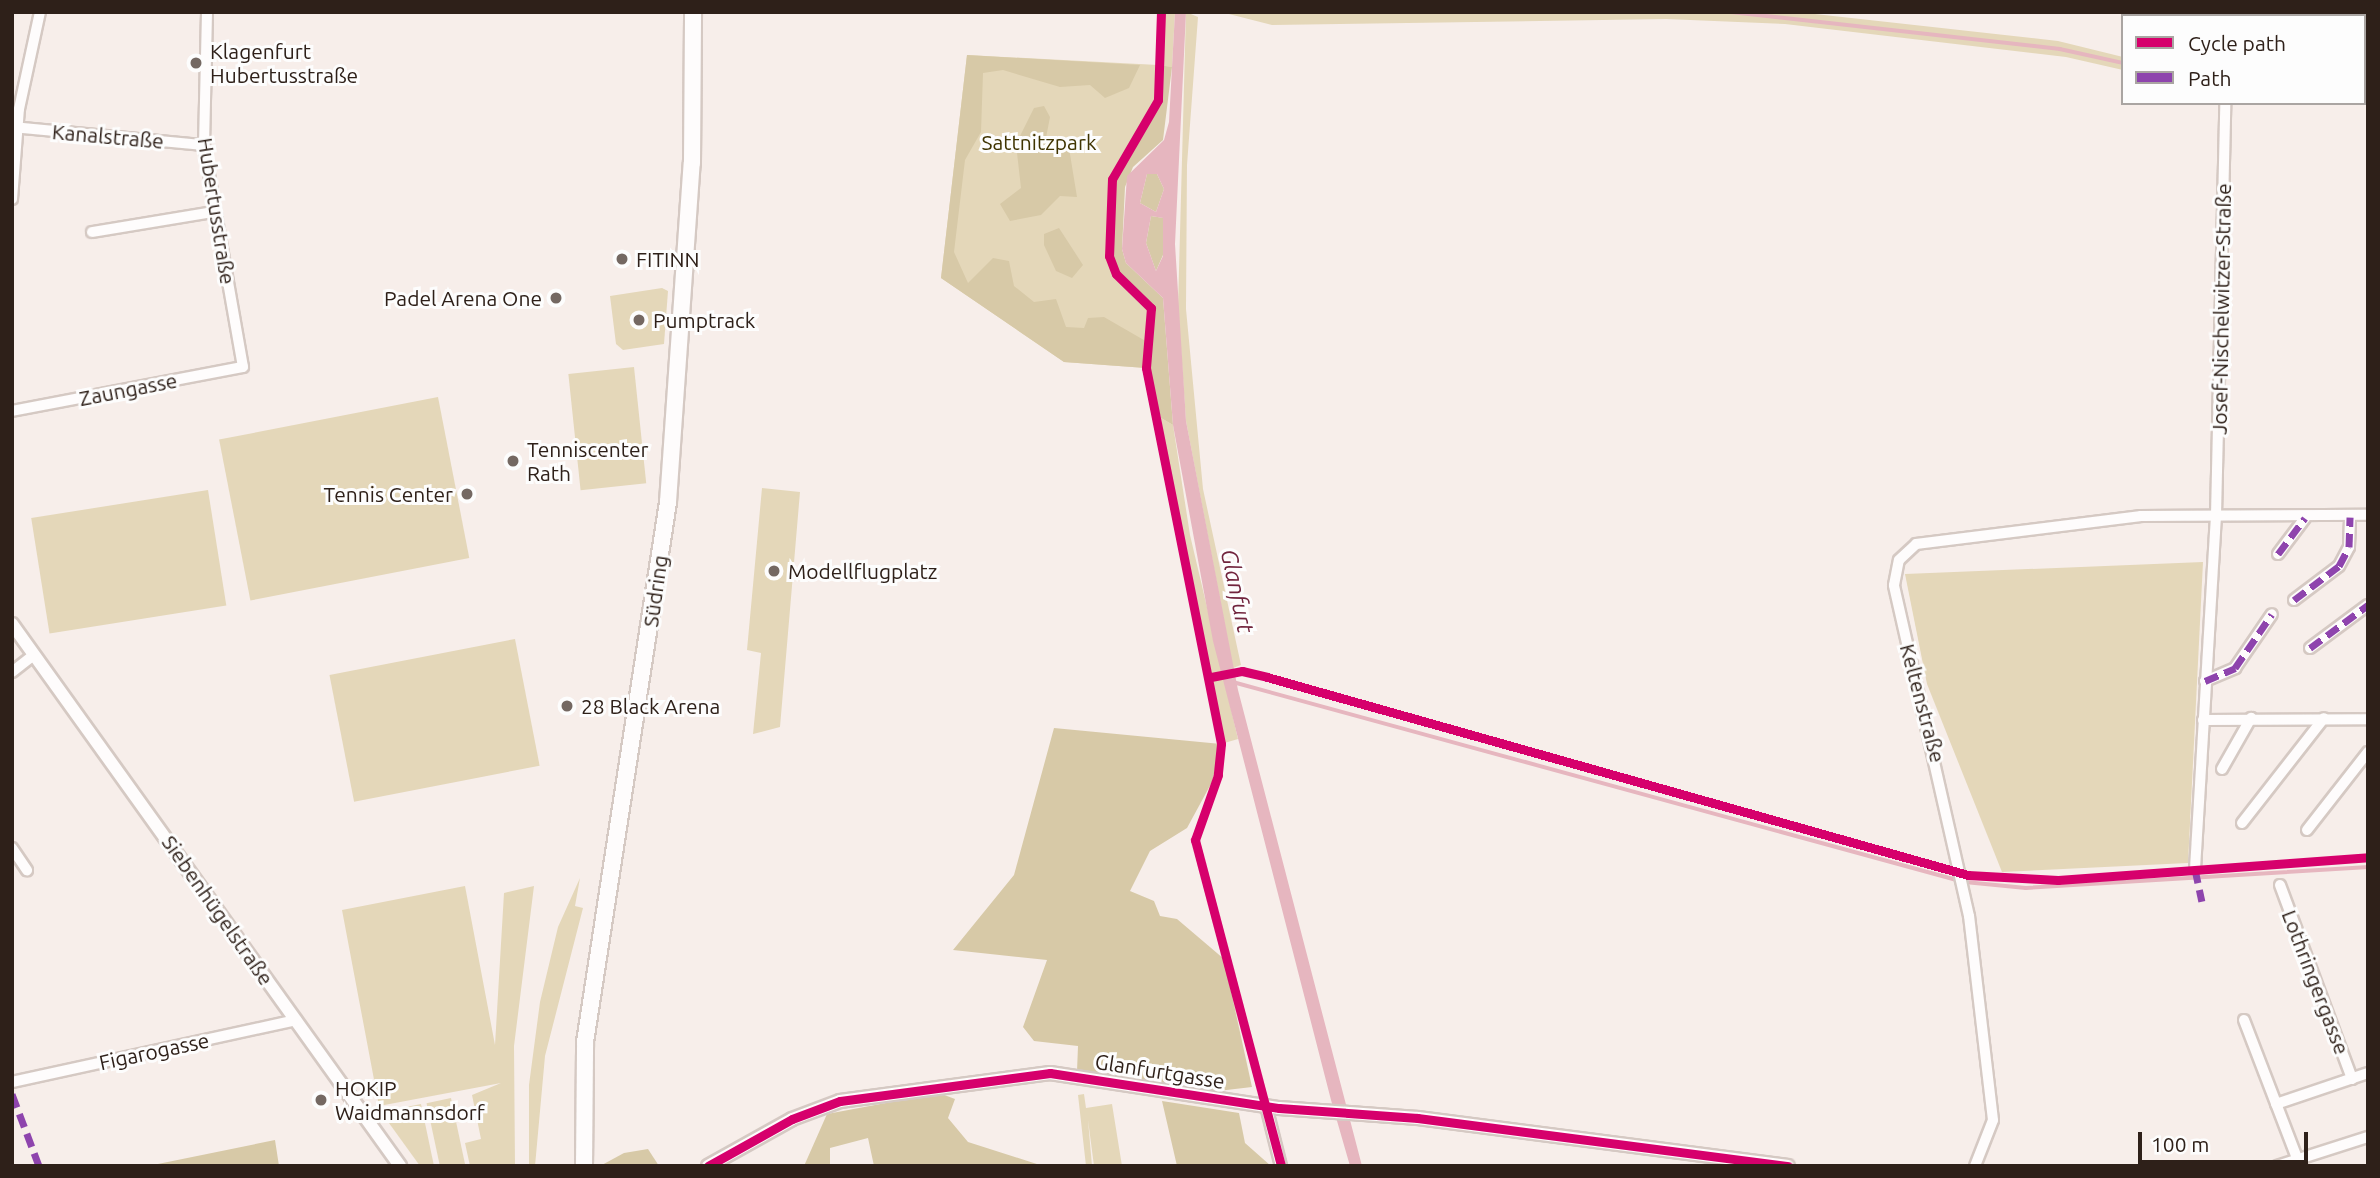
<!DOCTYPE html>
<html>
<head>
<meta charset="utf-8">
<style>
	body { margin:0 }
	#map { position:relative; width:2380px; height:1178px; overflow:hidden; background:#f7eeea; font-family:Ubuntu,sans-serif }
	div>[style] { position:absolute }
	.green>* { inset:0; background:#e4d7b9; transform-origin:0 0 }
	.forest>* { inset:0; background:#d7c9a7 }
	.water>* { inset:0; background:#e6b6bf }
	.stream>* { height:3.5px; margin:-1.75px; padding:0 1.75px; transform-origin:1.75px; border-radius:1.75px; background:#e6b6bf }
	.roads { filter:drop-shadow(2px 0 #d5c9c3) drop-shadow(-2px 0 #d5c9c3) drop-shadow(0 2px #d5c9c3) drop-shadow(0 -2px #d5c9c3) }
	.minor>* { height:10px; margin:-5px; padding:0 5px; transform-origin:5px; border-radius:5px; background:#fefcfc }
	.tertiary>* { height:12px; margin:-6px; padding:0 6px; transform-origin:6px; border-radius:6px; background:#fefcfc }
	.primary>* { height:16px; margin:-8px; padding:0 8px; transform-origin:8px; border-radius:8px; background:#fefcfc }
	.quiet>* { height:7px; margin-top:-3.5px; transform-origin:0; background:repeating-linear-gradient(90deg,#8e44ad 0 14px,transparent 0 21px) }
	.cycleway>* { height:9px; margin:-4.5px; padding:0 4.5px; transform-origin:4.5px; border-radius:4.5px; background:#d6006c }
	.dots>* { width:19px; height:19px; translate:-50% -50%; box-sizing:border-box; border:4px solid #fdfdfd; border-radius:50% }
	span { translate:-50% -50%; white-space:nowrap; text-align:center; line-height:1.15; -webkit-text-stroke:6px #fdfdfd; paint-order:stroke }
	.poi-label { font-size:21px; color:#2e2019 }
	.left { translate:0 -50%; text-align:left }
	.right { translate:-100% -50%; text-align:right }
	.street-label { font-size:21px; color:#2e2019 }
	.park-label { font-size:21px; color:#3f3300 }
	.water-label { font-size:23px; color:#71243d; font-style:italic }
	.frame { position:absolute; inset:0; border:14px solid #2e2019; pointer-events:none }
	.legend { position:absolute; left:2121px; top:14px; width:245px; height:91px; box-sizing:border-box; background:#fdfdfd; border:2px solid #aaa5a2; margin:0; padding:9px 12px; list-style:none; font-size:21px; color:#2e2019 }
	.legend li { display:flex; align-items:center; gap:14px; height:35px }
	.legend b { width:35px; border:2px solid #aaa5a2 }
	.scale { position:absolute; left:2138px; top:1132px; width:170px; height:32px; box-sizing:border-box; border:4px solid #2e2019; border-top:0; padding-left:9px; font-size:21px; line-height:24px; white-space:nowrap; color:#2e2019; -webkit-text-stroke:5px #fdfdfd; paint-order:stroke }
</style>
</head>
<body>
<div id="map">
	<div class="green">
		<div style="clip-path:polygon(1161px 12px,1175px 12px,1172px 67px,1158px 66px,1151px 122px,1120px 163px,1116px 274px,1151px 308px,1146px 368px,1064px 362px,941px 278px,967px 55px,1158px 65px)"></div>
		<div style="clip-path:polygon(1186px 12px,1198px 17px,1187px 165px,1186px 309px,1203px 489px,1241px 665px,1233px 668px,1186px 421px,1178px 307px)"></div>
		<div style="clip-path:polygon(1221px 12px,1797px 12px,2058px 41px,2123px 57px,2123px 70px,2066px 57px,1785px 24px,1666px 19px,1272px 25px)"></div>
		<div style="clip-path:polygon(662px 288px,668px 291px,664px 344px,623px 350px,616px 344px,610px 296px)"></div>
		<div style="left:634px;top:367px;width:117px;height:66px;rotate:84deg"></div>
		<div style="left:438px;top:397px;width:164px;height:223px;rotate:79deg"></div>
		<div style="clip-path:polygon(1161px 418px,1173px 425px,1190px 535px,1238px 739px,1221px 744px,1175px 520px)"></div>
		<div style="clip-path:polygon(762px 488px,800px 492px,780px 727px,753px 734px,761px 653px,747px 650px)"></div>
		<div style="left:208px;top:490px;width:117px;height:179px;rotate:81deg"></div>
		<div style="clip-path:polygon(2203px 562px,2188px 863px,2002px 872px,1927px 684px,1905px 574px)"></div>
		<div style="left:515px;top:639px;width:129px;height:189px;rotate:79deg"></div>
		<div style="clip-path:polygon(580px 878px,575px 906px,583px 908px,545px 1056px,535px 1166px,529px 1166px,529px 1085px,540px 1002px,558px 927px)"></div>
		<div style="clip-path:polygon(465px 886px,495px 1045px,504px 893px,534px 886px,514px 1046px,515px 1166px,470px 1166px,465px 1143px,481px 1139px,472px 1095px,501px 1083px,379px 1106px,342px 910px)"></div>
		<div style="clip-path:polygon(1084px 1094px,1086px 1108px,1112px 1104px,1122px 1166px,1094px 1166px,1088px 1120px,1092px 1166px,1086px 1166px,1078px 1095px)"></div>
		<div style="left:451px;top:1098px;width:70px;height:25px;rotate:78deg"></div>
		<div style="clip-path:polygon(421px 1104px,434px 1166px,420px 1166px,381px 1112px)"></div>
	</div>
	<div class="forest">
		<div style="clip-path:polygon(967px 55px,1140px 65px,1129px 88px,1105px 98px,1090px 85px,1060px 87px,1003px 70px,983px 73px,981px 132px,965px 160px,954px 252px,968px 283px,993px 258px,1009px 261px,1014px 286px,1034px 302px,1056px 299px,1066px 327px,1084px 328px,1088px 318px,1104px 317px,1149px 343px,1151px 308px,1112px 265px,1109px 218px,1112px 179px,1158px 100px,1158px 65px,1172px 67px,1163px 140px,1133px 167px,1125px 187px,1122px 249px,1126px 263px,1163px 298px,1173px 425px,1161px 418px,1146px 368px,1064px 362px,941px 278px)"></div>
		<div style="clip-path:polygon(1044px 106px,1050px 117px,1045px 143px,1069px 148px,1077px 197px,1060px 196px,1041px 215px,1010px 221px,1000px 204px,1021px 188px,1016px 144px,1034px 108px)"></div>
		<div style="clip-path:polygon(1147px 174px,1157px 174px,1164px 189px,1156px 212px,1140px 203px)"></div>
		<div style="clip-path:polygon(1151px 216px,1164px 218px,1163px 255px,1156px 271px,1146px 243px)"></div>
		<div style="clip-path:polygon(1059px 228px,1083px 265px,1072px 278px,1056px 271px,1044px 245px,1044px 234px)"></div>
		<div style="clip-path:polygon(1054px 728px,1221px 744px,1212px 782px,1187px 828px,1150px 851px,1130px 891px,1154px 901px,1160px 916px,1177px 919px,1224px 959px,1252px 1087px,1218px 1091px,1077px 1071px,1078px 1046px,1034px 1041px,1023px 1027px,1047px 960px,953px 950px,1014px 875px)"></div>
		<div style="clip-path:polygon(939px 1093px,955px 1099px,948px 1118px,968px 1142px,1043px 1166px,874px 1166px,868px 1138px,830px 1148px,830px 1166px,804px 1166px,827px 1114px)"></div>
		<div style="clip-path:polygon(1162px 1101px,1239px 1113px,1245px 1143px,1271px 1166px,1177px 1166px)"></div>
		<div style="clip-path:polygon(275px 1140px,279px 1166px,148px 1166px)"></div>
		<div style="clip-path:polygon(648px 1149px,659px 1166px,600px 1166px,624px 1153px)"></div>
	</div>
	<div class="water">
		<div style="clip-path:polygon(evenodd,1175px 12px,1186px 12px,1175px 244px,1186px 421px,1238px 690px,1362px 1166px,1350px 1166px,1331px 1100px,1213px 641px,1173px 425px,1163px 298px,1126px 263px,1122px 249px,1127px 176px,1164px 140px,1169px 122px,1175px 12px,1147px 174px,1157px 174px,1164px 189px,1156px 212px,1140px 203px,1147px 174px,1175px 12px,1151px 216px,1163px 218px,1163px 256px,1156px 271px,1146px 243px,1151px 216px)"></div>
	</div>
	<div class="stream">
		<div style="left:1731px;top:12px;width:331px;rotate:6.4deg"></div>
		<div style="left:2060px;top:49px;width:65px;rotate:12.5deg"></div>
		<div style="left:2364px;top:89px;width:4px;rotate:14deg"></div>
		<div style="left:1233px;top:682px;width:751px;rotate:15.3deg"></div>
		<div style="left:1965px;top:882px;width:61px;rotate:5.6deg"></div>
		<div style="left:2026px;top:888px;width:343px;rotate:-3.5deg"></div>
	</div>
	<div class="roads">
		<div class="minor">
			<div style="left:12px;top:127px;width:193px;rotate:5.4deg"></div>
			<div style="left:12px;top:199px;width:90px;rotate:-85.6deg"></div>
			<div style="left:19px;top:109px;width:99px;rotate:-77.8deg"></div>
			<div style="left:92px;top:232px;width:123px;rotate:-9.4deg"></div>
			<div style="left:12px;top:411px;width:235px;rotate:-10.8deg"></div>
			<div style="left:243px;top:367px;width:225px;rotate:-100deg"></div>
			<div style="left:204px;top:145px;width:133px;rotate:-88.7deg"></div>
			<div style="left:2278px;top:554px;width:45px;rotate:-53.1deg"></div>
			<div style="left:2294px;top:600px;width:56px;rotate:-37.1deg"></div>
			<div style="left:2339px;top:566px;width:21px;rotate:-62deg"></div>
			<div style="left:2349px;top:547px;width:30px;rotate:-88deg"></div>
			<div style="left:2310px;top:648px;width:72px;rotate:-36.6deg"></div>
			<div style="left:12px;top:672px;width:28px;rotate:-38deg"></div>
			<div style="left:2205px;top:681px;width:33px;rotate:-23deg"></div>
			<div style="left:2235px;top:668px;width:65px;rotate:-55.6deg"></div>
			<div style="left:2203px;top:720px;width:165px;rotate:-0.3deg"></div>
			<div style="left:2222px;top:769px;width:59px;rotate:-60.4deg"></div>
			<div style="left:2242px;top:823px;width:133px;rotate:-52deg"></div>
			<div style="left:2307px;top:830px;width:99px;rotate:-52deg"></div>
			<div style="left:12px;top:848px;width:27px;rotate:56deg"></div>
			<div style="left:2195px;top:869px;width:355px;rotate:-86.6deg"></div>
			<div style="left:2216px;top:515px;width:412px;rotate:-88.7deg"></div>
			<div style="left:2280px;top:885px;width:207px;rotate:69.6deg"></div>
			<div style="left:2244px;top:1020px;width:156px;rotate:69deg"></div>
			<div style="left:12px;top:1082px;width:291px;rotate:-12.3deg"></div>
			<div style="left:2276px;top:1104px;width:97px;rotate:-18.6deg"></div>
			<div style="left:1266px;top:1106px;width:62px;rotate:76deg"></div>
			<div style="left:1975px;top:1166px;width:49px;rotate:-68.6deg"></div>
			<div style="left:1993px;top:1120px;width:205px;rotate:-96.7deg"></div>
			<div style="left:1969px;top:916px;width:339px;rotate:-102.8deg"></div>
			<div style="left:1894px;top:585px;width:25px;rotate:-79deg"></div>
			<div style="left:1899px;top:560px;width:23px;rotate:-43deg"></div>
			<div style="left:1916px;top:544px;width:227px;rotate:-7.1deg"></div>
			<div style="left:2141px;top:516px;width:227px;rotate:-0.3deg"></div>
			<div style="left:2277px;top:1166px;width:96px;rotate:-17.7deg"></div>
		</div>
		<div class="tertiary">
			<div style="left:12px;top:624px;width:667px;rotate:54.4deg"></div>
			<div style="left:708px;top:1166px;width:96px;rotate:-29.2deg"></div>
			<div style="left:792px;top:1119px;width:51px;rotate:-20.6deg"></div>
			<div style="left:840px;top:1101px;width:212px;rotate:-7.6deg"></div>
			<div style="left:1050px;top:1073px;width:232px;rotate:8.7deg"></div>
			<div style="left:1279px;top:1108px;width:139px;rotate:4.1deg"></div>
			<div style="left:1418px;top:1118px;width:373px;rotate:7.4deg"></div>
		</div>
		<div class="primary">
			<div style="left:584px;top:1166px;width:124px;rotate:-89.5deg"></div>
			<div style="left:585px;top:1042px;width:546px;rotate:-81.26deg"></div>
			<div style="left:668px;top:502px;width:340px;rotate:-86deg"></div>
			<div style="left:692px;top:163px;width:151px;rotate:-89.6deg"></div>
		</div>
	</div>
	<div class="quiet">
		<div style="left:2278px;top:554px;width:45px;rotate:-53.1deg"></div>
		<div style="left:2294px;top:600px;width:56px;rotate:-37.1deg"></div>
		<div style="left:2339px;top:566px;width:21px;rotate:-62deg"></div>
		<div style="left:2349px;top:547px;width:30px;rotate:-88deg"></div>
		<div style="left:2310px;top:648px;width:72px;rotate:-36.6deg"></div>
		<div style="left:2205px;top:681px;width:33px;rotate:-23deg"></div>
		<div style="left:2235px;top:668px;width:65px;rotate:-55.6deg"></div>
		<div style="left:2195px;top:869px;width:33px;rotate:78deg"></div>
		<div style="left:12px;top:1094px;width:77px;rotate:69.4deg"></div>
	</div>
	<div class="cycleway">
		<div style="left:1161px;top:12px;width:88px;rotate:92deg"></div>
		<div style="left:1158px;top:100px;width:91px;rotate:120.2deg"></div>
		<div style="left:1112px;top:179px;width:77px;rotate:92.2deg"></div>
		<div style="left:1109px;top:256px;width:19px;rotate:69deg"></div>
		<div style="left:1116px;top:274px;width:49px;rotate:44.2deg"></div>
		<div style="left:1151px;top:308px;width:60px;rotate:94.8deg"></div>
		<div style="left:1146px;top:368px;width:383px;rotate:78.7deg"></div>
		<div style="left:1221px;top:744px;width:31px;rotate:96deg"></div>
		<div style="left:1218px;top:775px;width:69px;rotate:109.5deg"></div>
		<div style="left:1195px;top:840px;width:337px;rotate:75.2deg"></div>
		<div style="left:1211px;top:677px;width:32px;rotate:-11deg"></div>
		<div style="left:1242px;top:671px;width:26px;rotate:13deg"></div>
		<div style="left:1267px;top:677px;width:728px;rotate:15.77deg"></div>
		<div style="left:1968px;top:875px;width:90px;rotate:3.2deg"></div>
		<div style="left:2058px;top:880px;width:311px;rotate:-4.2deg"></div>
		<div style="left:708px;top:1166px;width:96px;rotate:-29.2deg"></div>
		<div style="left:792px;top:1119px;width:51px;rotate:-20.6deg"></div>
		<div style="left:840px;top:1101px;width:212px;rotate:-7.6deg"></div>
		<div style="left:1050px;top:1073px;width:232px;rotate:8.7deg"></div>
		<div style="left:1279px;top:1108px;width:139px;rotate:4.1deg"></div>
		<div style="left:1418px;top:1118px;width:373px;rotate:7.4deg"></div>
	</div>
	<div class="dots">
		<div style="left:196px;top:63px;background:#746862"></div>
		<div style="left:622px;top:259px;background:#746862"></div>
		<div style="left:556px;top:298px;background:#746862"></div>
		<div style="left:639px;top:320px;background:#746862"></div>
		<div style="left:513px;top:461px;background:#746862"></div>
		<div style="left:467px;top:494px;background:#746862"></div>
		<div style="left:774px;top:571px;background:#746862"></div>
		<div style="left:567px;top:706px;background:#746862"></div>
		<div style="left:321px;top:1100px;background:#746862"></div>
	</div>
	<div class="poi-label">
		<span class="left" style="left:210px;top:63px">Klagenfurt<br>Hubertusstraße</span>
		<span class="left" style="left:636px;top:259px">FITINN</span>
		<span class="right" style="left:542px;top:298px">Padel Arena One</span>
		<span class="left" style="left:653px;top:320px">Pumptrack</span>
		<span class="left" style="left:527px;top:461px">Tenniscenter<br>Rath</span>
		<span class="right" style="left:453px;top:494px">Tennis Center</span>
		<span class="left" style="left:788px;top:571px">Modellflugplatz</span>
		<span class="left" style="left:581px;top:706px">28 Black Arena</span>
		<span class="left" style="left:335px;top:1100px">HOKIP<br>Waidmannsdorf</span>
	</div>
	<div class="street-label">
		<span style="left:108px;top:136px;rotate:5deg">Kanalstraße</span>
		<span style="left:217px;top:211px;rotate:81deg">Hubertusstraße</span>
		<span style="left:2221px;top:309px;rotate:-89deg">Josef-Nischelwitzer-Straße</span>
		<span style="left:128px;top:389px;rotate:-11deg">Zaungasse</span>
		<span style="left:655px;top:591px;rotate:-82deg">Südring</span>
		<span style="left:1923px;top:703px;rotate:75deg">Keltenstraße</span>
		<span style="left:218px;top:910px;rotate:55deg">Siebenhügelstraße</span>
		<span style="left:2316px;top:982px;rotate:69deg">Lothringergasse</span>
		<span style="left:154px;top:1051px;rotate:-12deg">Figarogasse</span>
		<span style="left:1160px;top:1071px;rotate:9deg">Glanfurtgasse</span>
	</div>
	<div class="park-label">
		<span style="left:1039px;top:142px">Sattnitzpark</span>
	</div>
	<div class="water-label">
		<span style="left:1237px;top:591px;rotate:78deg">Glanfurt</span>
	</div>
	<div class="frame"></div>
	<ul class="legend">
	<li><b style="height:9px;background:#d6006c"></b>Cycle path</li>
	<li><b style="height:9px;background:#8e44ad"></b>Path</li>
	</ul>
	<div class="scale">100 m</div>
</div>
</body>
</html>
